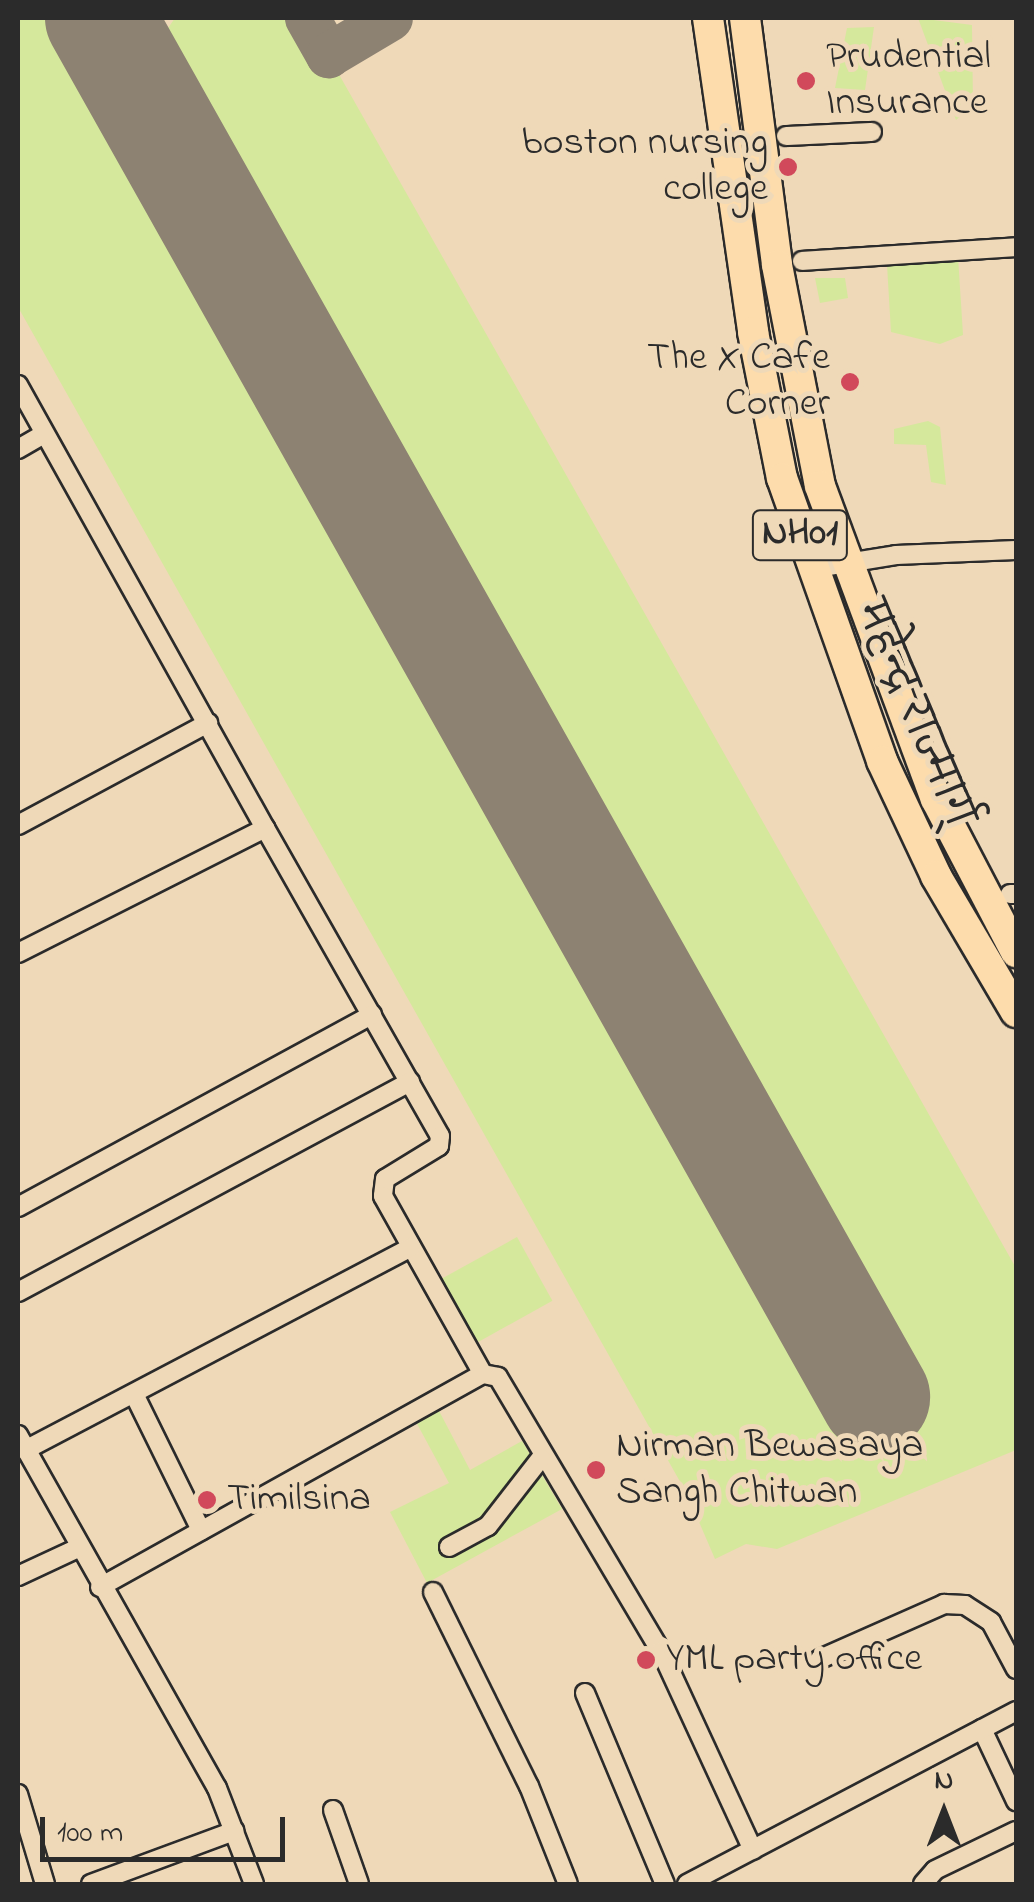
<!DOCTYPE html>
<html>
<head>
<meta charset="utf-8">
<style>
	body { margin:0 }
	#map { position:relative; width:1034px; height:1902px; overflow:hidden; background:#efd9b8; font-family:"Indie Flower","Playpen Sans Deva",sans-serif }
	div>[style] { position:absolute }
	.green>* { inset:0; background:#d5e89c; transform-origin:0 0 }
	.taxiway>* { height:45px; margin:-22.5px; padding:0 22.5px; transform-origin:22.5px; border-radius:22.5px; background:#8d8272 }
	.runway>* { height:110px; margin:-55px; padding:0 55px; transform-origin:55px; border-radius:55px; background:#8d8272 }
	.roads { filter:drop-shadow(2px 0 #2b2b2b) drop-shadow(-2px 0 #2b2b2b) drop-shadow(0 2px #2b2b2b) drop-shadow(0 -2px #2b2b2b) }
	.street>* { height:18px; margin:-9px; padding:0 9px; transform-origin:9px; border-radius:9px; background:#efd9b8 }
	.highway>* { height:30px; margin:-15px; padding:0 15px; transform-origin:15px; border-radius:15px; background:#fddcac }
	.dots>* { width:28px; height:28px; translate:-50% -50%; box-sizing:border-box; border:5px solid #efd9b8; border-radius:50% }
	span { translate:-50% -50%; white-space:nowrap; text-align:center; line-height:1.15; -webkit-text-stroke:10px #efd9b8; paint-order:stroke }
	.shield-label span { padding:2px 8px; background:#efd9b8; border:2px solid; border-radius:8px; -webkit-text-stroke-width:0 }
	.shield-label { font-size:38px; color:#2b2b2b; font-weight:700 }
	.poi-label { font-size:40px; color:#2b2b2b }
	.left { translate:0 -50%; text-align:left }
	.right { translate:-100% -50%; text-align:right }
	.street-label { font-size:40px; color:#2b2b2b }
	.frame { position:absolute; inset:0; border:20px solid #2b2b2b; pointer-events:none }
	.north { position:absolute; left:894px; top:1762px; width:100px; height:100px; -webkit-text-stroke:8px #efd9b8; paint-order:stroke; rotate:0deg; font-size:28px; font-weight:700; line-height:40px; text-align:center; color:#2b2b2b }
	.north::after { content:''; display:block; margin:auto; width:35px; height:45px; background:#2b2b2b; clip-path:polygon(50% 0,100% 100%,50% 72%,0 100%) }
	.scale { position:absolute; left:40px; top:1817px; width:245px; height:45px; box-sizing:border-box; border:5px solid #2b2b2b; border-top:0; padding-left:12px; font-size:30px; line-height:35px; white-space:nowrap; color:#2b2b2b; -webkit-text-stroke:8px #efd9b8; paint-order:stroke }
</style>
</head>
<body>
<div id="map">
	<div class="green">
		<div style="clip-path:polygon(18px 18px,49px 18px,844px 1427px,905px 1389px,160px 62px,161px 38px,175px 18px,307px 18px,1016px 1268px,1016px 1450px,777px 1549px,746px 1544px,715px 1559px,687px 1494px,18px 307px)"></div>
		<div style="clip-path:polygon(918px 18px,972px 25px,973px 106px,956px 120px)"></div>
		<div style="clip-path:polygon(874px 27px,865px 90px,835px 88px,847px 28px)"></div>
		<div style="clip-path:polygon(958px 256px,963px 335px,940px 344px,891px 332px,887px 265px)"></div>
		<div style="clip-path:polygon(815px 278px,845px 278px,848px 298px,820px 303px)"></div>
		<div style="clip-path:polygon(928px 421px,940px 427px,946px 485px,931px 482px,926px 445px,894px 444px,894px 429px)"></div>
		<div style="left:517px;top:1237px;width:73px;height:92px;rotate:61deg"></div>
		<div style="clip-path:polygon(437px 1407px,470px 1470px,522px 1441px,562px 1509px,427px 1583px,390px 1512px,449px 1483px,415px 1420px)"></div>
	</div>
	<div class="taxiway">
		<div style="left:307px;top:18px;width:43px;rotate:60.4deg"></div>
		<div style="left:328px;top:55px;width:72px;rotate:-30.8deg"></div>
		<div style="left:129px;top:69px;width:33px;rotate:-99deg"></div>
		<div style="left:124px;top:36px;width:20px;rotate:-63deg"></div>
	</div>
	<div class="runway">
		<div style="left:100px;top:18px;width:1582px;rotate:60.66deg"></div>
	</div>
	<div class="roads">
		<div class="street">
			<div style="left:786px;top:136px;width:86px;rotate:-2.7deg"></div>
			<div style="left:802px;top:261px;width:214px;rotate:-3.7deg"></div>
			<div style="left:18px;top:385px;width:507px;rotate:60.86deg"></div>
			<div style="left:18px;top:449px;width:30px;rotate:-30deg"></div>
			<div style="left:810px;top:569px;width:87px;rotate:-9.2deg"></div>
			<div style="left:896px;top:555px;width:120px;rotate:-2.4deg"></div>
			<div style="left:18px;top:825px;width:216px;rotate:-28.2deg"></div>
			<div style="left:1010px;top:894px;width:6px"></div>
			<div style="left:18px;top:953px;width:277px;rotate:-26.8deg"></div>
			<div style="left:265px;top:828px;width:354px;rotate:60.4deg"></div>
			<div style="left:440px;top:1136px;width:10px;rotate:96deg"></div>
			<div style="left:439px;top:1146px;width:63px;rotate:148.6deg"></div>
			<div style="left:385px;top:1179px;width:17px;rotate:97deg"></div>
			<div style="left:383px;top:1196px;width:204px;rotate:60.7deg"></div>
			<div style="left:483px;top:1374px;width:15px;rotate:11deg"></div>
			<div style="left:498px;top:1377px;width:319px;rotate:59.3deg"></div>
			<div style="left:661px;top:1651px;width:219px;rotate:65.2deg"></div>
			<div style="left:18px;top:1207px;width:403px;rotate:-28.5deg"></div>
			<div style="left:18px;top:1292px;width:445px;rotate:-28.2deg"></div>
			<div style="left:134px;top:1394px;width:152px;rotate:63.8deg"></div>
			<div style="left:18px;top:1435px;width:405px;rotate:60.6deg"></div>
			<div style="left:217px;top:1788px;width:103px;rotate:68.9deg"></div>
			<div style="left:25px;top:1450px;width:436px;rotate:-27.7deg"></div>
			<div style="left:449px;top:1547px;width:44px;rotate:-28.3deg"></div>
			<div style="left:488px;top:1526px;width:86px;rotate:-52.1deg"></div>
			<div style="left:18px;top:1576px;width:66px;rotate:-25deg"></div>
			<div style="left:100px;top:1587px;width:438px;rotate:-29.1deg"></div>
			<div style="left:433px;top:1592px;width:216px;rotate:63.7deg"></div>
			<div style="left:529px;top:1786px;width:105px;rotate:68.3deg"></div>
			<div style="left:820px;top:1659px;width:136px;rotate:-23.9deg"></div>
			<div style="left:944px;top:1604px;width:21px;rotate:3deg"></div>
			<div style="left:965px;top:1605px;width:31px;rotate:33deg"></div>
			<div style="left:991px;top:1622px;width:53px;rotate:62deg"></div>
			<div style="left:585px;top:1693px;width:207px;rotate:67.3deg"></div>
			<div style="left:982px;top:1729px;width:80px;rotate:64.7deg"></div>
			<div style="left:18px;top:1794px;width:94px;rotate:73.3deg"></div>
			<div style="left:333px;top:1810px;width:78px;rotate:70.6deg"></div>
			<div style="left:91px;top:1884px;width:153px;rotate:-20.3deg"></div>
			<div style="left:687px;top:1884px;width:372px;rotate:-27.7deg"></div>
			<div style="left:923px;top:1884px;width:18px;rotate:-49deg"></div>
			<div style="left:935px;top:1870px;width:90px;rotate:-25.7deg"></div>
		</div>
		<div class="highway">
			<div style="left:708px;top:18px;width:317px;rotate:81.8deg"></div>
			<div style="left:753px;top:332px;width:149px;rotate:78.8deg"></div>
			<div style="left:782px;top:478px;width:300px;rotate:70.5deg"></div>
			<div style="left:882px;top:761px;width:127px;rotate:64.8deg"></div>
			<div style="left:936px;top:876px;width:158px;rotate:59.5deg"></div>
			<div style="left:745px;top:18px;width:249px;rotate:82.6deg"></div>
			<div style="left:777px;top:265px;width:225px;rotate:79deg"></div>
			<div style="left:820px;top:486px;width:334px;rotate:69.7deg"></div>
			<div style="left:936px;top:799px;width:173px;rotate:62.4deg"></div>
		</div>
	</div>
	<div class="dots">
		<div style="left:806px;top:81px;background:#d1495b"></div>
		<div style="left:788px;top:167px;background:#d1495b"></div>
		<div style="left:850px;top:382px;background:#d1495b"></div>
		<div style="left:596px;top:1470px;background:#d1495b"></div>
		<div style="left:207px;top:1500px;background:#d1495b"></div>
		<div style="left:646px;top:1660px;background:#d1495b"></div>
	</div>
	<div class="shield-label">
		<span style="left:800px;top:535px">NH01</span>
	</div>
	<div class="poi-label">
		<span class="left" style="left:826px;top:81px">Prudential<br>Insurance</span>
		<span class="right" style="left:768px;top:167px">boston nursing<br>college</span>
		<span class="right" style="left:830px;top:382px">The X Cafe<br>Corner</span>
		<span class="left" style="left:616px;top:1470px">Nirman Bewasaya<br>Sangh Chitwan</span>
		<span class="left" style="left:227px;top:1500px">Timilsina</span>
		<span class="left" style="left:666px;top:1660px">YML party office</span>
	</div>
	<div class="street-label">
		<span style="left:912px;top:715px;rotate:67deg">महेन्द्र राज्मार्ग्</span>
	</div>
	<div class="frame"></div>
	<div class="north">N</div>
	<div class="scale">100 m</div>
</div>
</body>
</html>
